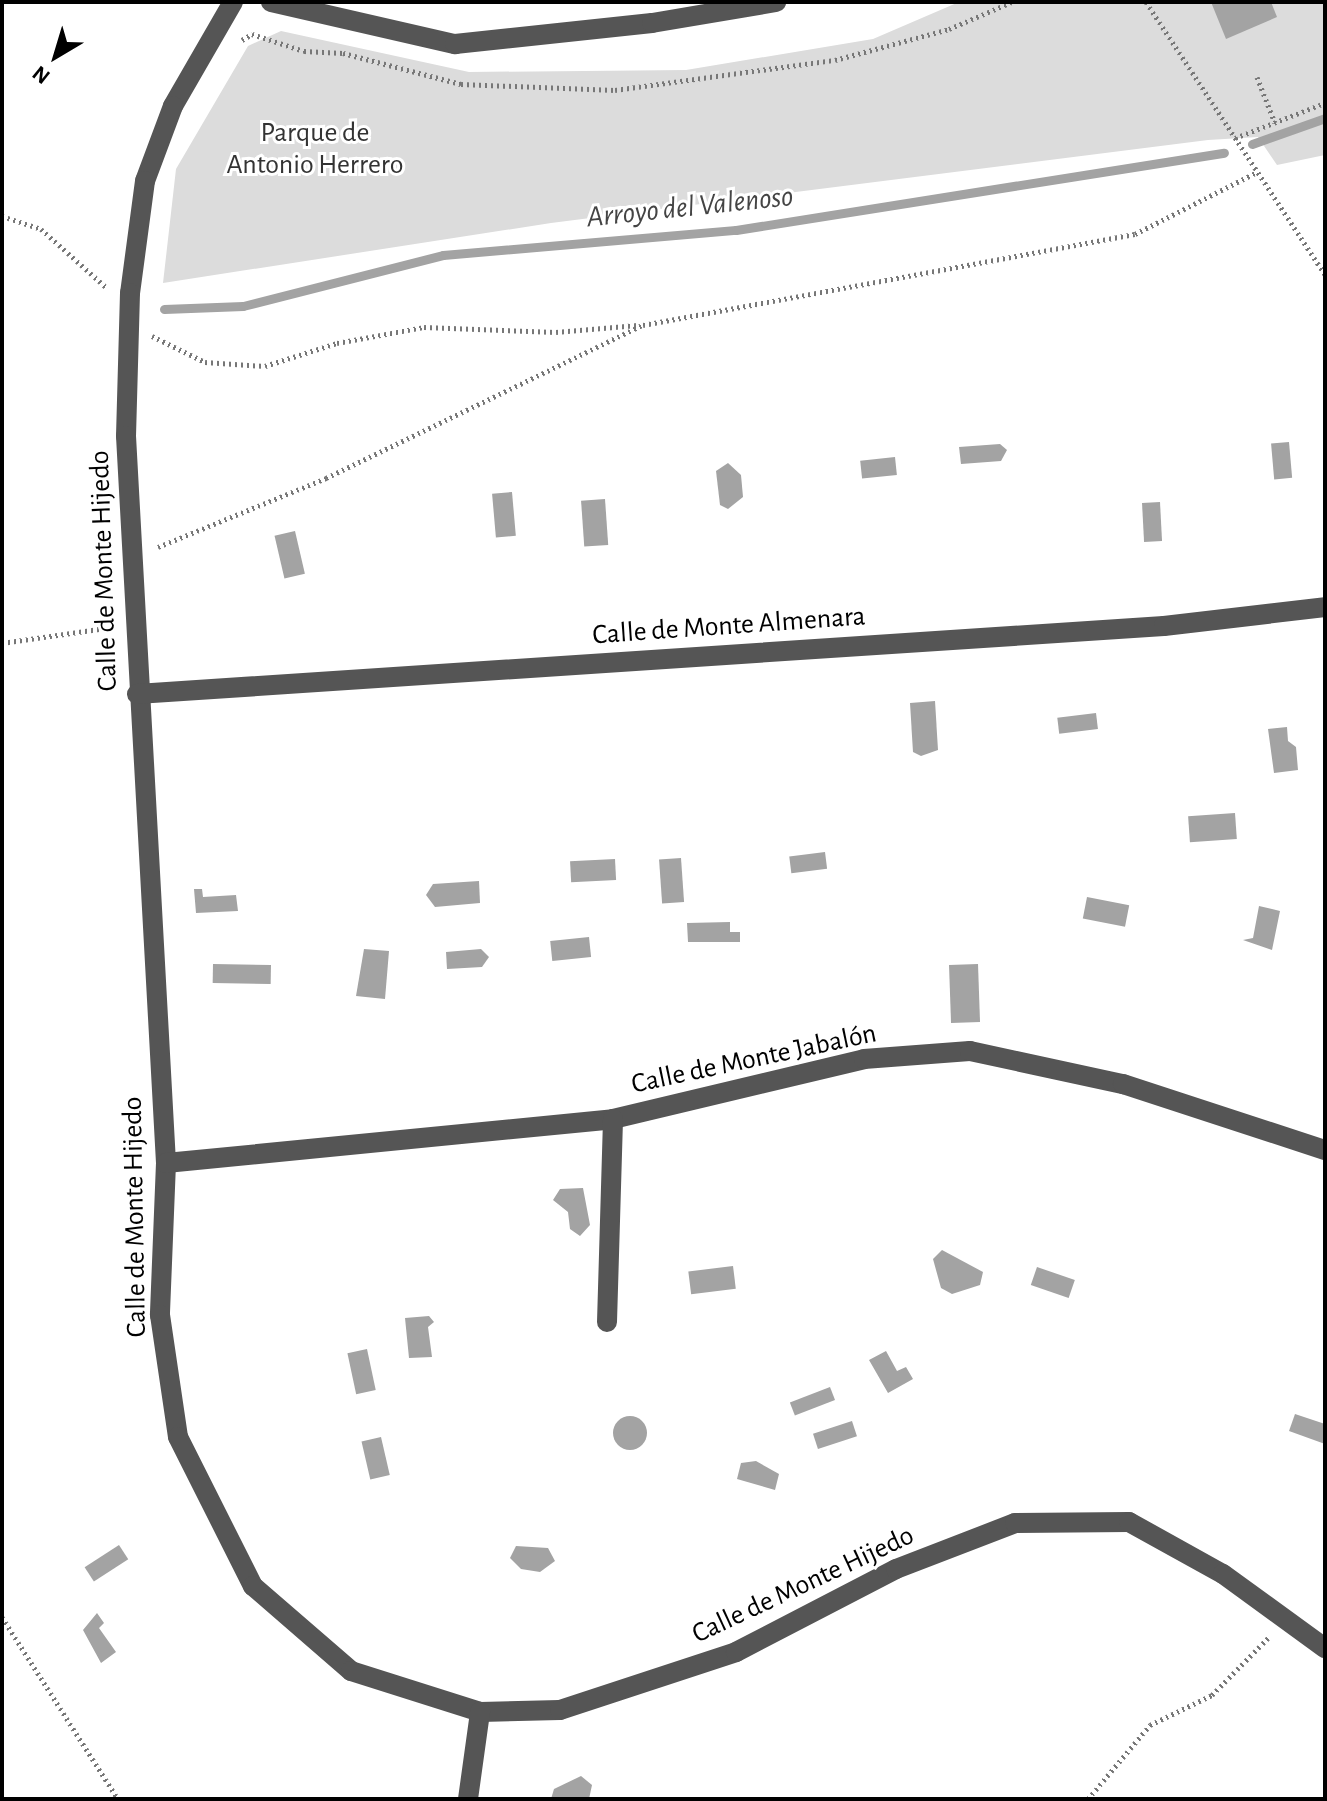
<!DOCTYPE html>
<html>
<head>
<meta charset="utf-8">
<style>
	body { margin:0 }
	#map { position:relative; width:1327px; height:1801px; overflow:hidden; background:#fff; font-family:"Alegreya Sans",sans-serif }
	div>[style] { position:absolute }
	.green>* { inset:0; background:#dcdcdc }
	.water>* { inset:0; background:#a3a3a3; transform-origin:0 0 }
	.round { border-radius:50% }
	.stream>* { height:9px; margin:-4.5px; padding:0 4.5px; transform-origin:4.5px; border-radius:4.5px; background:#a3a3a3 }
	.path>* { height:5px; margin-top:-2.5px; transform-origin:0; background:repeating-linear-gradient(90deg,#777 0 2px,transparent 0 6px) }
	.minor>* { height:20px; margin:-10px; padding:0 10px; transform-origin:10px; border-radius:10px; background:#555 }
	span { translate:-50% -50%; white-space:nowrap; text-align:center; line-height:1.15; -webkit-text-stroke:6px #fff; paint-order:stroke }
	.park-label { font-size:28px; color:#333 }
	.street-label { font-size:28px; color:#000 }
	.water-label { font-size:30px; color:#444; font-style:italic }
	.frame { position:absolute; inset:0; border:4px solid #000; pointer-events:none }
	.north { position:absolute; left:16px; top:16px; width:80px; height:80px; -webkit-text-stroke:6px #fff; paint-order:stroke; rotate:218deg; font-size:22px; font-weight:700; line-height:32px; text-align:center; color:#000 }
	.north::after { content:''; display:block; margin:auto; width:28px; height:36px; background:#000; clip-path:polygon(50% 0,100% 100%,50% 72%,0 100%) }
</style>
</head>
<body>
<div id="map">
	<div class="green">
		<div style="clip-path:polygon(959px 2px,1325px 2px,1325px 155px,1277px 165px,1258px 137px,1208px 140px,551px 223px,163px 283px,176px 169px,248px 46px,281px 31px,469px 72px,686px 70px,873px 39px)"></div>
	</div>
	<div class="water">
		<div style="clip-path:polygon(1211px 2px,1271px 2px,1277px 17px,1226px 39px)"></div>
		<div style="left:1289px;top:442px;width:36px;height:18px;rotate:85deg"></div>
		<div style="clip-path:polygon(1000px 444px,1007px 450px,1001px 461px,961px 464px,959px 447px)"></div>
		<div style="left:895px;top:457px;width:18px;height:35px;rotate:84deg"></div>
		<div style="clip-path:polygon(728px 463px,741px 475px,743px 497px,728px 509px,720px 505px,716px 471px)"></div>
		<div style="left:512px;top:492px;width:44px;height:20px;rotate:85deg"></div>
		<div style="left:605px;top:499px;width:46px;height:24px;rotate:86deg"></div>
		<div style="left:1160px;top:502px;width:39px;height:18px;rotate:87deg"></div>
		<div style="left:295px;top:531px;width:44px;height:21px;rotate:77deg"></div>
		<div style="clip-path:polygon(935px 701px,938px 750px,921px 756px,913px 752px,910px 703px)"></div>
		<div style="left:1096px;top:713px;width:16px;height:39px;rotate:83deg"></div>
		<div style="clip-path:polygon(1287px 727px,1288px 741px,1296px 747px,1298px 770px,1274px 773px,1268px 729px)"></div>
		<div style="left:1235px;top:813px;width:26px;height:47px;rotate:86deg"></div>
		<div style="left:825px;top:852px;width:17px;height:36px;rotate:83deg"></div>
		<div style="left:681px;top:858px;width:44px;height:22px;rotate:86deg"></div>
		<div style="left:615px;top:859px;width:21px;height:45px;rotate:87deg"></div>
		<div style="clip-path:polygon(479px 881px,480px 903px,435px 907px,426px 895px,433px 884px)"></div>
		<div style="clip-path:polygon(194px 889px,202px 889px,203px 897px,236px 895px,238px 911px,196px 913px)"></div>
		<div style="left:1087px;top:897px;width:43px;height:22px;rotate:11deg"></div>
		<div style="clip-path:polygon(1259px 906px,1280px 911px,1272px 950px,1243px 940px,1253px 938px)"></div>
		<div style="clip-path:polygon(730px 922px,730px 932px,740px 932px,740px 942px,688px 942px,687px 923px)"></div>
		<div style="left:589px;top:937px;width:20px;height:39px;rotate:84deg"></div>
		<div style="clip-path:polygon(364px 949px,389px 951px,385px 999px,356px 996px)"></div>
		<div style="clip-path:polygon(481px 949px,489px 957px,482px 967px,447px 969px,446px 952px)"></div>
		<div style="left:213px;top:964px;width:58px;height:19px;rotate:1deg"></div>
		<div style="left:978px;top:964px;width:58px;height:29px;rotate:88deg"></div>
		<div style="clip-path:polygon(583px 1188px,590px 1225px,580px 1236px,570px 1229px,568px 1212px,553px 1200px,560px 1189px)"></div>
		<div style="clip-path:polygon(942px 1250px,983px 1272px,980px 1285px,952px 1294px,941px 1288px,933px 1259px)"></div>
		<div style="left:733px;top:1266px;width:23px;height:45px;rotate:83deg"></div>
		<div style="left:1037px;top:1267px;width:40px;height:19px;rotate:19deg"></div>
		<div style="clip-path:polygon(429px 1316px,434px 1322px,428px 1327px,432px 1357px,409px 1358px,405px 1318px)"></div>
		<div style="left:367px;top:1349px;width:42px;height:20px;rotate:78deg"></div>
		<div style="clip-path:polygon(886px 1351px,897px 1371px,906px 1367px,913px 1379px,888px 1393px,869px 1360px)"></div>
		<div style="left:830px;top:1387px;width:14px;height:43px;rotate:69deg"></div>
		<div style="clip-path:polygon(1295px 1414px,1325px 1424px,1325px 1444px,1289px 1431px)"></div>
		<div class="round" style="left:613px;top:1416px;width:34px;height:34px"></div>
		<div style="left:852px;top:1421px;width:16px;height:41px;rotate:72deg"></div>
		<div style="left:381px;top:1437px;width:39px;height:20px;rotate:77deg"></div>
		<div style="clip-path:polygon(756px 1461px,779px 1474px,775px 1490px,737px 1479px,741px 1463px)"></div>
		<div style="left:119px;top:1545px;width:17px;height:41px;rotate:57deg"></div>
		<div style="clip-path:polygon(516px 1546px,548px 1548px,555px 1561px,540px 1572px,521px 1569px,510px 1558px)"></div>
		<div style="clip-path:polygon(97px 1613px,104px 1623px,99px 1628px,116px 1652px,101px 1663px,83px 1630px)"></div>
		<div style="clip-path:polygon(581px 1776px,592px 1785px,589px 1799px,551px 1799px,554px 1789px)"></div>
	</div>
	<div class="stream">
		<div style="left:1252px;top:144px;width:77px;rotate:-19.6deg"></div>
		<div style="left:164px;top:309px;width:79px;rotate:-2.2deg"></div>
		<div style="left:243px;top:306px;width:206px;rotate:-14.3deg"></div>
		<div style="left:443px;top:255px;width:294px;rotate:-4.9deg"></div>
		<div style="left:736px;top:230px;width:494px;rotate:-9deg"></div>
	</div>
	<div class="path">
		<div style="left:1146px;top:2px;width:326px;rotate:56.7deg"></div>
		<div style="left:242px;top:40px;width:12px;rotate:-31deg"></div>
		<div style="left:252px;top:34px;width:55px;rotate:18.1deg"></div>
		<div style="left:304px;top:51px;width:39px;rotate:3deg"></div>
		<div style="left:343px;top:53px;width:122px;rotate:14.7deg"></div>
		<div style="left:461px;top:84px;width:154px;rotate:2.2deg"></div>
		<div style="left:615px;top:90px;width:222px;rotate:-7.8deg"></div>
		<div style="left:835px;top:60px;width:118px;rotate:-15.2deg"></div>
		<div style="left:949px;top:29px;width:69px;rotate:-23.2deg"></div>
		<div style="left:1257px;top:77px;width:49px;rotate:68.6deg"></div>
		<div style="left:1235px;top:138px;width:97px;rotate:-21.3deg"></div>
		<div style="left:2px;top:216px;width:41px;rotate:18.4deg"></div>
		<div style="left:41px;top:229px;width:89px;rotate:41.8deg"></div>
		<div style="left:152px;top:336px;width:59px;rotate:26.1deg"></div>
		<div style="left:205px;top:362px;width:60px;rotate:3.8deg"></div>
		<div style="left:265px;top:366px;width:76px;rotate:-17.7deg"></div>
		<div style="left:337px;top:343px;width:88px;rotate:-10.4deg"></div>
		<div style="left:424px;top:327px;width:132px;rotate:2.2deg"></div>
		<div style="left:556px;top:332px;width:82px;rotate:-4.9deg"></div>
		<div style="left:158px;top:547px;width:182px;rotate:-22.3deg"></div>
		<div style="left:326px;top:478px;width:352px;rotate:-25.8deg"></div>
		<div style="left:643px;top:325px;width:500px;rotate:-10.48deg"></div>
		<div style="left:1135px;top:234px;width:137px;rotate:-26.9deg"></div>
		<div style="left:2px;top:643px;width:112px;rotate:-8.2deg"></div>
		<div style="left:2px;top:1617px;width:216px;rotate:57.5deg"></div>
		<div style="left:1088px;top:1799px;width:97px;rotate:-50deg"></div>
		<div style="left:1150px;top:1725px;width:69px;rotate:-25.8deg"></div>
		<div style="left:1212px;top:1695px;width:81px;rotate:-45.5deg"></div>
	</div>
	<div class="minor">
		<div style="left:233px;top:2px;width:120px;rotate:120deg"></div>
		<div style="left:173px;top:106px;width:80px;rotate:110.5deg"></div>
		<div style="left:145px;top:181px;width:113px;rotate:97.6deg"></div>
		<div style="left:130px;top:293px;width:143px;rotate:91.6deg"></div>
		<div style="left:126px;top:436px;width:728px;rotate:86.85deg"></div>
		<div style="left:166px;top:1163px;width:152px;rotate:92.3deg"></div>
		<div style="left:160px;top:1315px;width:123px;rotate:81.6deg"></div>
		<div style="left:178px;top:1437px;width:167px;rotate:63.3deg"></div>
		<div style="left:253px;top:1586px;width:130px;rotate:40.9deg"></div>
		<div style="left:351px;top:1671px;width:135px;rotate:17.6deg"></div>
		<div style="left:480px;top:1712px;width:80px;rotate:-1.4deg"></div>
		<div style="left:560px;top:1710px;width:185px;rotate:-18.2deg"></div>
		<div style="left:736px;top:1652px;width:180px;rotate:-27.4deg"></div>
		<div style="left:896px;top:1569px;width:128px;rotate:-21.1deg"></div>
		<div style="left:1015px;top:1523px;width:114px;rotate:-0.5deg"></div>
		<div style="left:1129px;top:1522px;width:107px;rotate:29deg"></div>
		<div style="left:1223px;top:1574px;width:126px;rotate:36deg"></div>
		<div style="left:271px;top:2px;width:189px;rotate:12.9deg"></div>
		<div style="left:455px;top:44px;width:198px;rotate:-6.1deg"></div>
		<div style="left:652px;top:23px;width:126px;rotate:-9.6deg"></div>
		<div style="left:137px;top:694px;width:1029px;rotate:-3.79deg"></div>
		<div style="left:1164px;top:626px;width:162px;rotate:-6.7deg"></div>
		<div style="left:166px;top:1163px;width:449px;rotate:-5.6deg"></div>
		<div style="left:613px;top:1119px;width:258px;rotate:-13.4deg"></div>
		<div style="left:864px;top:1059px;width:106px;rotate:-4.3deg"></div>
		<div style="left:970px;top:1051px;width:157px;rotate:12.2deg"></div>
		<div style="left:1123px;top:1084px;width:213px;rotate:18.1deg"></div>
		<div style="left:607px;top:1322px;width:203px;rotate:-88.3deg"></div>
		<div style="left:468px;top:1799px;width:88px;rotate:-82.1deg"></div>
	</div>
	<div class="park-label">
		<span style="left:315px;top:149px">Parque de<br>Antonio Herrero</span>
	</div>
	<div class="street-label">
		<span style="left:104px;top:571px;rotate:-92deg">Calle de Monte Hijedo</span>
		<span style="left:729px;top:626px;rotate:-4deg">Calle de Monte Almenara</span>
		<span style="left:754px;top:1059px;rotate:-12deg">Calle de Monte Jabalón</span>
		<span style="left:135px;top:1217px;rotate:-91deg">Calle de Monte Hijedo</span>
		<span style="left:803px;top:1585px;rotate:-25deg">Calle de Monte Hijedo</span>
	</div>
	<div class="water-label">
		<span style="left:690px;top:207px;rotate:-6deg">Arroyo del Valenoso</span>
	</div>
	<div class="frame"></div>
	<div class="north">N</div>
</div>
</body>
</html>
